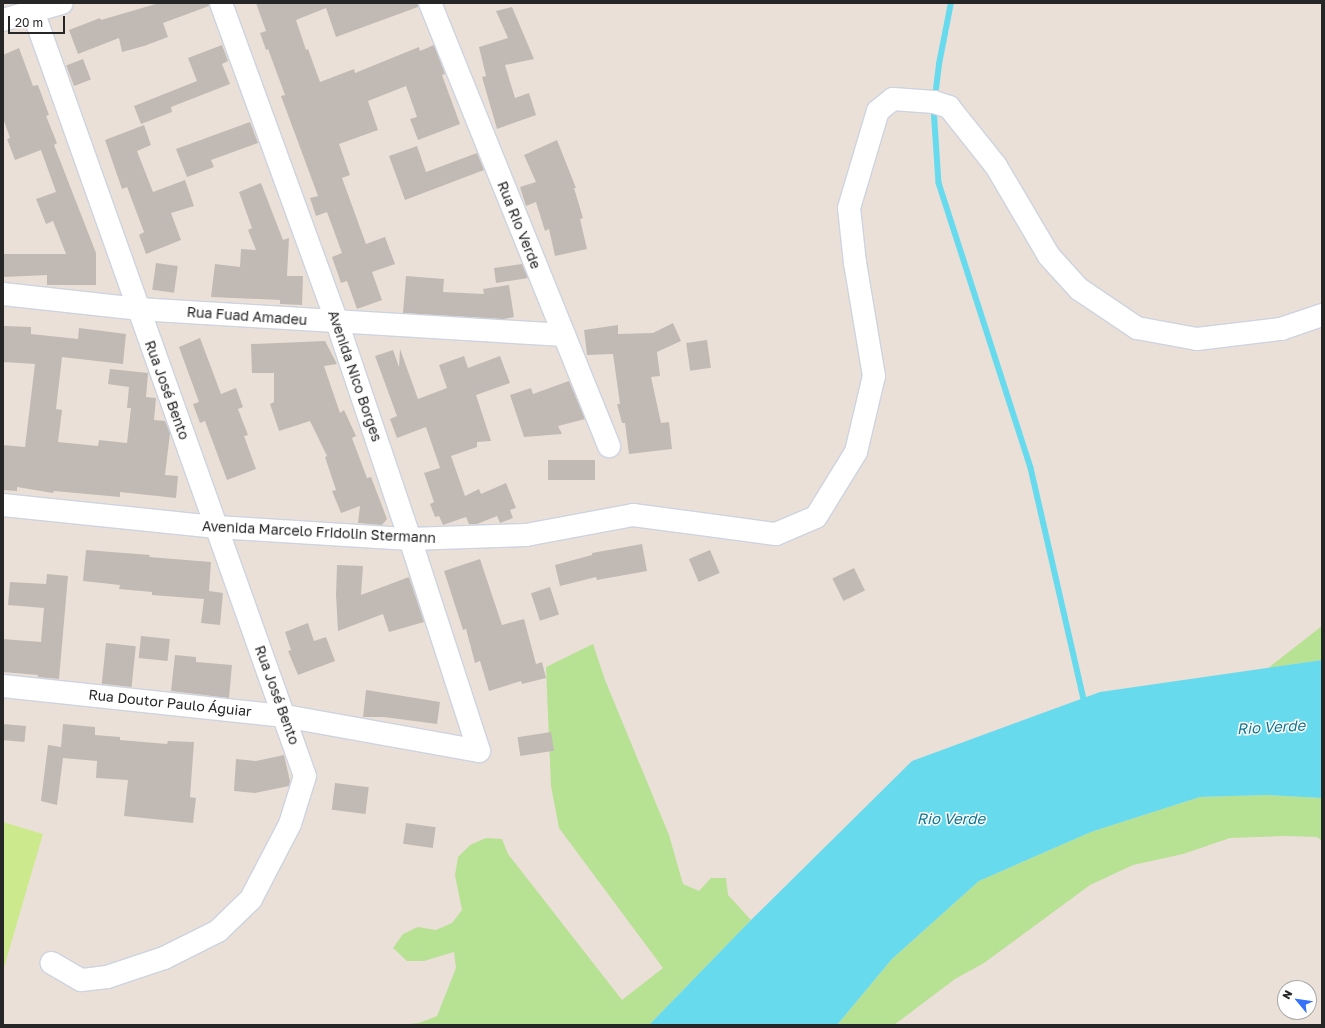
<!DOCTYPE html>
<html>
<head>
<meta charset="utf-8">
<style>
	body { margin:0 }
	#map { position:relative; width:1325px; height:1028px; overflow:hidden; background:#eae0d7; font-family:"Golos Text",sans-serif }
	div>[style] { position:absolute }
	.green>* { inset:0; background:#b7e193 }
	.pitch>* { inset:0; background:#cde98e }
	.water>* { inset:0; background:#68daee }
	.stream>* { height:5.5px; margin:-2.75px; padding:0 2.75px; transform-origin:2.75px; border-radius:2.75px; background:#68daee }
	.building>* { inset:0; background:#c1bab4; transform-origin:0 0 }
	.roads { filter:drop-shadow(1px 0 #cdd3e0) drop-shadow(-1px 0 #cdd3e0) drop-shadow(0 1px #cdd3e0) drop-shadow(0 -1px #cdd3e0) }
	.minor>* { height:22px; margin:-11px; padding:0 11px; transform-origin:11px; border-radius:11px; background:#fff }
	span { translate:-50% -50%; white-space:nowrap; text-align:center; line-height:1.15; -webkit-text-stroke:3px #fff; paint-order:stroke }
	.street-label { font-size:14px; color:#262626 }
	.water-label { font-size:15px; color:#0d7694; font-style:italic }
	.frame { position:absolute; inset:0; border:4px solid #262626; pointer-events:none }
	.north { position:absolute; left:1277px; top:980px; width:40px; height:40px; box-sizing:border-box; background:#fff; border:1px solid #a8a8a8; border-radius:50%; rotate:299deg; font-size:11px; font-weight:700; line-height:16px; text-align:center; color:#262626 }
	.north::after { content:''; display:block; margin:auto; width:14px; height:18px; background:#3571f9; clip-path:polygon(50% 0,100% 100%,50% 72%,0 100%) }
	.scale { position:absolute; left:8px; top:16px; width:57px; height:18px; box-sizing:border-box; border:2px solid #262626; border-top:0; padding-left:5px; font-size:12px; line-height:14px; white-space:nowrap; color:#262626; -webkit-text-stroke:3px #fff; paint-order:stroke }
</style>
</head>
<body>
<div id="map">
	<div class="green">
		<div style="clip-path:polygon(1322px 626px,1322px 660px,1268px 668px)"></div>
		<div style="clip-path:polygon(593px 644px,605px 680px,669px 835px,683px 884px,699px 891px,711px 878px,726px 878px,728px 895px,751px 920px,649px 1025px,399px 1025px,419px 1023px,437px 1016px,456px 968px,454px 952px,424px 961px,407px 961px,393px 948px,403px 934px,418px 927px,436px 930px,452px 923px,462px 910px,455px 875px,458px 857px,470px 845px,486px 838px,502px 839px,508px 854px,622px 1000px,663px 968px,559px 828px,551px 786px,546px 667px)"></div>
		<div style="clip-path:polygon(1267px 795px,1322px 798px,1322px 841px,1317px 837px,1285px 836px,1230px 838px,1183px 854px,1133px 865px,1090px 885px,984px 963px,955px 979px,894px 1025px,837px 1025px,892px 959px,979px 881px,1091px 832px,1200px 797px)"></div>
	</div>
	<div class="pitch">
		<div style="clip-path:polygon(3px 822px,43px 834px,3px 971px)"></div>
	</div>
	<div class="water">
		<div style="clip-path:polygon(1322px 660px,1322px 798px,1267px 795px,1200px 797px,1091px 832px,979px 881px,892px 959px,837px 1025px,649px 1025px,751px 920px,912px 761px,1100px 692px)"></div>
	</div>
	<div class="stream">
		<div style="left:935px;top:97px;width:33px;rotate:-83deg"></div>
		<div style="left:939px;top:64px;width:62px;rotate:-78.9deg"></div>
		<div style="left:934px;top:108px;width:75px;rotate:86.2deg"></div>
		<div style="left:939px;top:183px;width:299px;rotate:72.1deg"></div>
		<div style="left:1031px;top:468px;width:242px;rotate:77.1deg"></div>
	</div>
	<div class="building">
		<div style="clip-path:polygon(159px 3px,209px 3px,209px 6px,163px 23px,168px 37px,144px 46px,122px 52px,119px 38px,78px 54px,69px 30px,100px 18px,101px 20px)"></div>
		<div style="clip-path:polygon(256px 3px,418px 3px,418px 7px,336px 37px,326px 8px,296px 20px,306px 50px,308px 49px,320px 82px,354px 69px,355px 73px,419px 47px,420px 51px,434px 45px,445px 74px,442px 75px,460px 124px,418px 140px,410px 119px,417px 117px,406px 86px,368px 101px,378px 130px,339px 144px,350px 175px,342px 178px,366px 244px,385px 237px,395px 264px,372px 272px,382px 300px,357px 309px,347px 281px,341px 283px,332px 257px,342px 253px,327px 212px,316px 216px,310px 198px,318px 196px,281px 96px,285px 95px,268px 49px,266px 50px,260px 33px,266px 31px)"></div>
		<div style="clip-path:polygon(512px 7px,534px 59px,505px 65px,515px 98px,529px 93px,536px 115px,497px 129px,482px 77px,486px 76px,479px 47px,508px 38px,496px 11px)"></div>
		<div style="clip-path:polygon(222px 45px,228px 61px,222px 64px,230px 84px,171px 107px,172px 112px,141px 124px,134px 106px,197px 81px,188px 58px)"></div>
		<div style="clip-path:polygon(19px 48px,33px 86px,38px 85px,49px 115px,46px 116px,57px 143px,54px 145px,96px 253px,96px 285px,47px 285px,47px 275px,3px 277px,3px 254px,66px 254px,53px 221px,46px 224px,36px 199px,56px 192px,41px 150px,15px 160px,7px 139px,10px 138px,3px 118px,3px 55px)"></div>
		<div style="left:83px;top:59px;width:22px;height:18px;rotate:69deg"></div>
		<div style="clip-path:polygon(250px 122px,258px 143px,211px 160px,214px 167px,187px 177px,176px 149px)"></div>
		<div style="clip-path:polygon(144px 125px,151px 145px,137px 151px,153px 192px,185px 180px,194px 206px,171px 213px,181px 240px,146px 254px,139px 235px,144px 232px,127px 187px,122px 189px,105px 140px)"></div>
		<div style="clip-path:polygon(557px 140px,576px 188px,574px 188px,583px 218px,580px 219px,587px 249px,555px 256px,549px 229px,545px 231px,536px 202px,526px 206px,520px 187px,536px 182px,524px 155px)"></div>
		<div style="clip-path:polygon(417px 146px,426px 172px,477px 153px,484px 170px,405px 200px,389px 156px)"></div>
		<div style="clip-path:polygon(261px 183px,283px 240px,289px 238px,287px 276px,303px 276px,302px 305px,280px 304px,280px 300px,211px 297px,215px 264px,240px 267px,241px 249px,256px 250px,248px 230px,252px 228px,239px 192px)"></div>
		<div style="left:156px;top:263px;width:22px;height:27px;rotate:8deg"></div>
		<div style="clip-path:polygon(522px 264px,528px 278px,496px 283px,494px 268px)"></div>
		<div style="clip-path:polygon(406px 276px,444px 279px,443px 292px,484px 294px,483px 289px,509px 285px,514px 317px,504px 319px,403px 313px)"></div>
		<div style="clip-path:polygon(673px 323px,681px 341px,657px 352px,660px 376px,651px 377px,661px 423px,669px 422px,672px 449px,629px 454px,625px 423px,622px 423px,617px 404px,620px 404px,613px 354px,587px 355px,584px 330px,618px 325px,618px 334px,653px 333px)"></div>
		<div style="clip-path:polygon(4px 326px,31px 327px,31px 334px,78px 339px,79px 328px,126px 334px,123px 364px,62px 357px,56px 409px,62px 410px,58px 442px,98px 446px,99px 440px,127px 443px,131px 408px,127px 408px,129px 387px,108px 384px,110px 369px,148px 373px,146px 397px,156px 398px,154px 420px,165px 421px,170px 433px,165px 475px,178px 476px,176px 498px,120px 492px,120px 497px,54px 491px,53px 493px,17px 487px,17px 491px,3px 490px,3px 445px,25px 447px,35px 364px,3px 362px)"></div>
		<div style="clip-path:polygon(200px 338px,221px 394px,236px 388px,243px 407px,238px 409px,248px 435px,244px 436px,256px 469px,227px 480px,205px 421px,200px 423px,193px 404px,199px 402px,179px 347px)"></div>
		<div style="left:707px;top:340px;width:28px;height:21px;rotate:82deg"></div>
		<div style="clip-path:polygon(325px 341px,337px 364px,324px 366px,340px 413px,344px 410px,356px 436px,352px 438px,367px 478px,371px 477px,387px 519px,382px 525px,358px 523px,360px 506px,341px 513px,332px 491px,336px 490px,325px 457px,327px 456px,310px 421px,279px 431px,270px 404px,274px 402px,274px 373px,252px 373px,251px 344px)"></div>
		<div style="clip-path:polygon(400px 349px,418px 399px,447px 388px,439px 365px,464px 356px,468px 368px,500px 356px,510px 383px,476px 395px,491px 441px,477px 442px,477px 447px,451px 456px,465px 496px,479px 489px,481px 494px,506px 483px,516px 508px,510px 510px,513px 518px,500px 523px,497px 516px,477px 524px,469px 524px,466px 517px,443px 525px,439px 516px,435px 517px,430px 504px,434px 502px,424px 473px,440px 468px,426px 427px,397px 438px,390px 419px,397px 416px,375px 356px,393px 350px,399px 367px)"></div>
		<div style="clip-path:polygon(569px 381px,585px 419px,558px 426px,562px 434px,524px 437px,510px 395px,531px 388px,533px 394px)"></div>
		<div style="left:595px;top:460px;width:20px;height:47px;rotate:90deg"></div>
		<div style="clip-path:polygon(642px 544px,647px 571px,597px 580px,596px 577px,560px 586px,555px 565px,592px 555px,592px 553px)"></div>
		<div style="clip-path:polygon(86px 550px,150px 555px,149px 557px,211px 562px,209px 591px,223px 593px,220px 625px,201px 623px,204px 599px,152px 595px,152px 592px,119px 589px,120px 585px,83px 581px)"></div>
		<div style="left:710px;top:550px;width:25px;height:23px;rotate:67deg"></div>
		<div style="clip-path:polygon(480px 559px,502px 625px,524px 619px,536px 664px,542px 662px,546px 678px,522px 684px,521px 681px,489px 691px,480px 661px,475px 663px,466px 629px,463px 630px,444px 571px)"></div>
		<div style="clip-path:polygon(337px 565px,363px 566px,361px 595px,409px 577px,424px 622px,389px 632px,383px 614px,338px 631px,336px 595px)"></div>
		<div style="left:854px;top:568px;width:25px;height:24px;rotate:64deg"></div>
		<div style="clip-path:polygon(47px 574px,68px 576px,59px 679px,38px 677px,38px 675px,3px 672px,3px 639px,41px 642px,44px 608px,8px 605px,10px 582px,46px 584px)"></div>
		<div style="left:550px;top:587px;width:29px;height:20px;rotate:72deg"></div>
		<div style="clip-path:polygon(308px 623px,314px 641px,326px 637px,335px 661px,298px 675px,288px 651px,291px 650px,285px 632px)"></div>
		<div style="left:141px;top:636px;width:29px;height:22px;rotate:6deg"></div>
		<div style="left:106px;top:643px;width:30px;height:41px;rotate:6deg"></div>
		<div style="clip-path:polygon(175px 655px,196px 657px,196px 662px,232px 665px,229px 698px,171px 691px)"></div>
		<div style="clip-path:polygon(366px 690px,440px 702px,437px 724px,384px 717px,363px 717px)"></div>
		<div style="left:3px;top:724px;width:23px;height:16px;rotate:5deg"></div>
		<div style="clip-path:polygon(63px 724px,95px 727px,95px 735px,120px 737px,120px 740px,167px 744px,168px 741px,194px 742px,190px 797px,196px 798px,193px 823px,124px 816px,128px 780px,96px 778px,97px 761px,63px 758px,57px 805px,41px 801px,48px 745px,61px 747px)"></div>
		<div style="left:551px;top:732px;width:19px;height:34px;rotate:81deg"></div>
		<div style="clip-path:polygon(284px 755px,290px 781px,289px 786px,255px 793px,234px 791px,236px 759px,256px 761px)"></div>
		<div style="left:335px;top:783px;width:34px;height:27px;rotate:7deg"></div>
		<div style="left:406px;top:823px;width:30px;height:21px;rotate:8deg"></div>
	</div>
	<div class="roads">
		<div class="minor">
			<div style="left:30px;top:3px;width:820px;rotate:70.42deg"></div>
			<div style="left:305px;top:776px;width:50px;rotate:107.4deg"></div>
			<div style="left:290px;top:824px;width:85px;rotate:117.5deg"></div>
			<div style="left:251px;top:899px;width:46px;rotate:135.9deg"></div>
			<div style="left:218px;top:931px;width:60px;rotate:153.4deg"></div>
			<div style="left:164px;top:958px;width:60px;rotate:161.6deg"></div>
			<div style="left:107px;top:977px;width:26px;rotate:173deg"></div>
			<div style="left:81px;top:980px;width:34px;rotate:-150deg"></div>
			<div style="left:430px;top:3px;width:478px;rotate:68deg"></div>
			<div style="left:3px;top:20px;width:61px;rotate:-16.1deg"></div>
			<div style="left:3px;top:294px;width:136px;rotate:6.3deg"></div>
			<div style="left:138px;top:309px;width:427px;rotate:3.5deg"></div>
			<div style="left:3px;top:505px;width:215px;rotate:5.9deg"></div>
			<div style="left:217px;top:527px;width:193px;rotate:3.6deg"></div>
			<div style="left:410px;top:539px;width:116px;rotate:-2deg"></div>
			<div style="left:526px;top:535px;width:109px;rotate:-10.6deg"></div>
			<div style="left:633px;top:515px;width:144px;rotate:7.6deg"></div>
			<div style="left:776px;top:534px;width:43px;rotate:-23deg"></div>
			<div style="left:816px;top:517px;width:76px;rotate:-58.4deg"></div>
			<div style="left:856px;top:452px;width:78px;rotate:-76.7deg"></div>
			<div style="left:874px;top:376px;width:115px;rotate:-99.5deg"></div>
			<div style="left:855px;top:263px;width:55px;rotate:-96.2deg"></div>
			<div style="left:849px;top:208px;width:101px;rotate:-73.4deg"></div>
			<div style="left:878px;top:111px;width:19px;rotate:-39deg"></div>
			<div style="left:893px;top:99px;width:41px;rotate:4.2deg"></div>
			<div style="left:934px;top:102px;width:16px;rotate:18deg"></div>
			<div style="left:949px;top:107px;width:75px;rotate:51.5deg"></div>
			<div style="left:996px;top:166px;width:104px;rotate:59.5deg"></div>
			<div style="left:1049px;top:256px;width:45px;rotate:47.7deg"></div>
			<div style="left:1079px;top:289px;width:70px;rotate:33.9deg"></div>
			<div style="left:1137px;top:328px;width:61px;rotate:10.4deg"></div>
			<div style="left:1197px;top:339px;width:85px;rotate:-6.8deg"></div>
			<div style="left:1281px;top:329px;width:43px;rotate:-18.9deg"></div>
			<div style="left:3px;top:686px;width:284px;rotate:6.1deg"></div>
			<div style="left:285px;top:716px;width:197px;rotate:10.2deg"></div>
			<div style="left:479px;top:751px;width:223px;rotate:-108deg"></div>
			<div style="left:410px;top:539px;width:229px;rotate:-108.6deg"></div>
			<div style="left:337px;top:322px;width:339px;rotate:-110deg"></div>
		</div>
	</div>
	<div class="street-label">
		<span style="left:519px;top:225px;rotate:68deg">Rua Rio Verde</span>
		<span style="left:247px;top:316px;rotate:4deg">Rua Fuad Amadeu</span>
		<span style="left:355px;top:376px;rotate:71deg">Avenida Nico Borges</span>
		<span style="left:167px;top:390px;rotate:70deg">Rua José Bento</span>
		<span style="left:319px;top:532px;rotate:3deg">Avenida Marcelo Fridolin Stermann</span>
		<span style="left:277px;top:695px;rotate:70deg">Rua José Bento</span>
		<span style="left:170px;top:703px;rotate:6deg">Rua Doutor Paulo Águiar</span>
	</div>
	<div class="water-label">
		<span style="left:1271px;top:727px;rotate:-3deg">Rio Verde</span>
		<span style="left:951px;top:819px">Rio Verde</span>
	</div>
	<div class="frame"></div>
	<div class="north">N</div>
	<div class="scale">20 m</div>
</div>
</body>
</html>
